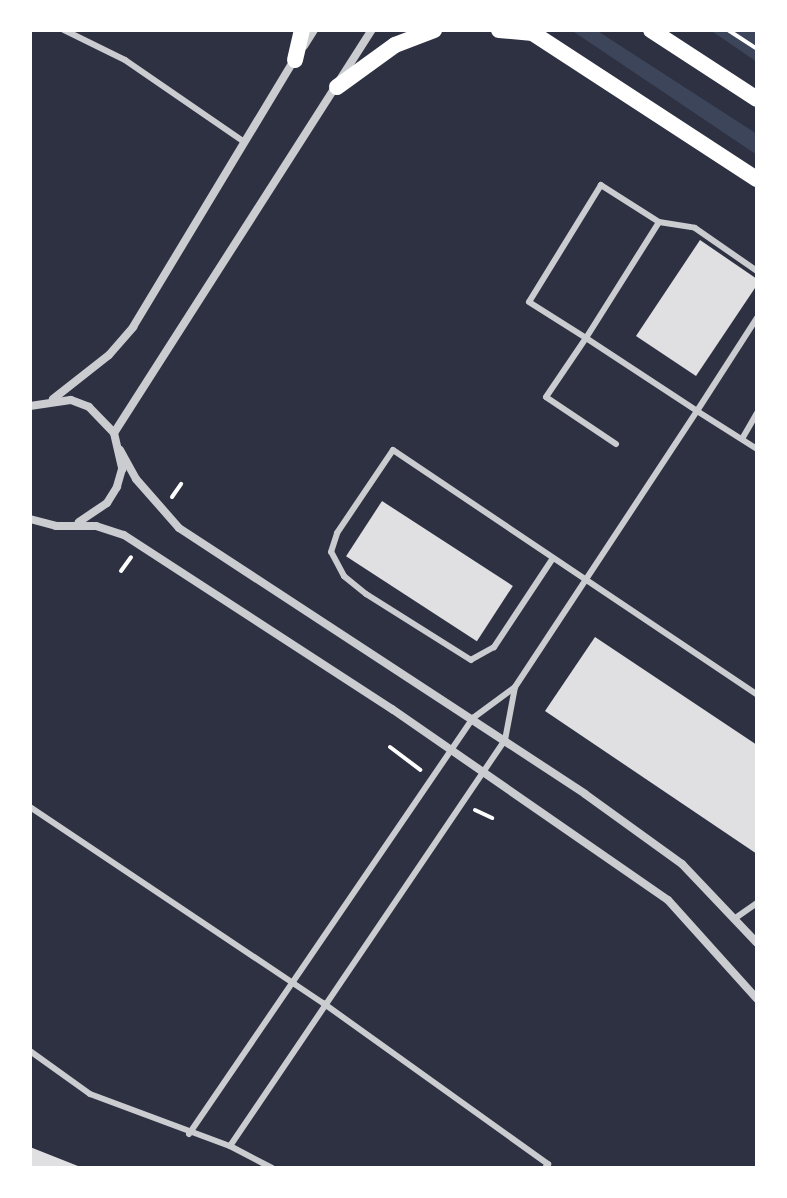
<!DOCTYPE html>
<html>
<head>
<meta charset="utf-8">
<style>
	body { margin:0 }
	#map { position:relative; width:787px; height:1198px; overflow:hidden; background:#2d3142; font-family:"Fira Sans",sans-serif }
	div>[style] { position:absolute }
	.green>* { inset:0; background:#3c4559 }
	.building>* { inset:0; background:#e0e0e3; transform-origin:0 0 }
	.path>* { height:4px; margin:-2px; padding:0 2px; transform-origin:2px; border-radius:2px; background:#fff }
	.service>* { height:6px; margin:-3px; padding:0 3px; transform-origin:3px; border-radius:3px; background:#caccd0 }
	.minor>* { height:8px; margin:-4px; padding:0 4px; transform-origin:4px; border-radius:4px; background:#caccd0 }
	.secondary>* { height:16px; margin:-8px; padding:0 8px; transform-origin:8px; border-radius:8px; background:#fff }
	span { translate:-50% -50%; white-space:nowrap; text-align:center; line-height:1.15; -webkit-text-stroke:6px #fff; paint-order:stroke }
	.frame { position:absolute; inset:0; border:32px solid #fff; pointer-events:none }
</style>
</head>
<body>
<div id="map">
	<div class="green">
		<div style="clip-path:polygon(571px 30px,596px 30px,757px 134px,757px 155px)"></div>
		<div style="clip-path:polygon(710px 30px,757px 30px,757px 62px)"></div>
	</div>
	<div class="building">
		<div style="clip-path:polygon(700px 240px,757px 279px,757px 285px,696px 376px,636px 336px)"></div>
		<div style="left:382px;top:501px;width:156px;height:66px;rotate:33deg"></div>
		<div style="clip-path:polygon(595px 637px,757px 745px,757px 854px,545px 711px)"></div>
		<div style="clip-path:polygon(30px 1147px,83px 1168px,30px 1168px)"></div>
	</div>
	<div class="path">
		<div style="left:728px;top:30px;width:35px;rotate:33deg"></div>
		<div style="left:172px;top:497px;width:16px;rotate:-55deg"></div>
		<div style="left:121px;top:571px;width:17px;rotate:-54deg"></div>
		<div style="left:390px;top:747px;width:38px;rotate:37deg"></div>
		<div style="left:475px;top:810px;width:19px;rotate:25deg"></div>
	</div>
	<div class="service">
		<div style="left:64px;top:30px;width:68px;rotate:26.2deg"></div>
		<div style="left:125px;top:60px;width:143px;rotate:34.5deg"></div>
		<div style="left:659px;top:222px;width:36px;rotate:9deg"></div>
		<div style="left:695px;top:228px;width:75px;rotate:34.7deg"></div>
		<div style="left:742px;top:439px;width:30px;rotate:-60deg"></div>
		<div style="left:616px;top:444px;width:84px;rotate:-146.1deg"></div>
		<div style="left:546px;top:397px;width:71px;rotate:-55.9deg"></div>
		<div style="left:586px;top:338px;width:137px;rotate:-57.8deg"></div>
		<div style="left:659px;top:222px;width:69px;rotate:-147.5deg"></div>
		<div style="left:601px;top:185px;width:137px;rotate:121.6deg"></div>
		<div style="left:529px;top:302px;width:67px;rotate:32.3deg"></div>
		<div style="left:586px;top:338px;width:133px;rotate:33.3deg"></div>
		<div style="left:697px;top:411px;width:111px;rotate:-57.2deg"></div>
		<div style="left:553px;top:558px;width:107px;rotate:123.5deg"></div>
		<div style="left:494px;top:647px;width:26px;rotate:151deg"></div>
		<div style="left:471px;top:660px;width:124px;rotate:-147.8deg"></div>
		<div style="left:366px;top:594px;width:28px;rotate:-141deg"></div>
		<div style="left:344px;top:576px;width:27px;rotate:-118deg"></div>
		<div style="left:331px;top:552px;width:20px;rotate:-72deg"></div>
		<div style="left:337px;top:533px;width:100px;rotate:-56deg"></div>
		<div style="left:393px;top:450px;width:439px;rotate:33.9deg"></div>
		<div style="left:30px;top:807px;width:353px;rotate:33.8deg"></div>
		<div style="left:323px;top:1003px;width:277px;rotate:35.6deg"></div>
		<div style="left:548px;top:1164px;width:5px;rotate:127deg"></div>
		<div style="left:734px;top:919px;width:28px;rotate:-35deg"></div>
		<div style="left:30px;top:1051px;width:74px;rotate:35.6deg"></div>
		<div style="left:90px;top:1094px;width:149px;rotate:20.4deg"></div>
		<div style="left:230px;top:1146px;width:47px;rotate:27.6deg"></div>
		<div style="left:189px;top:1134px;width:504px;rotate:-55.68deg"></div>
		<div style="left:473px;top:718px;width:52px;rotate:-36.4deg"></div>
		<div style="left:515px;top:687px;width:331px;rotate:-56.6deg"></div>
		<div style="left:697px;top:411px;width:71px;rotate:32.3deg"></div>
		<div style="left:230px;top:1146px;width:490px;rotate:-55.9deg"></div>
		<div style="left:505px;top:740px;width:54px;rotate:-79.3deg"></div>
	</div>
	<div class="minor">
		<div style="left:304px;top:46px;width:19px;rotate:-58deg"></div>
		<div style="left:53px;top:399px;width:71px;rotate:-38.2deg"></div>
		<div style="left:109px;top:355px;width:37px;rotate:-49deg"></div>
		<div style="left:133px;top:327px;width:315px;rotate:-58.9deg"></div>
		<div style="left:30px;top:406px;width:41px;rotate:-8.3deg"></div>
		<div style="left:71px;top:400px;width:19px;rotate:21deg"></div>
		<div style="left:89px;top:407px;width:36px;rotate:46deg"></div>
		<div style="left:114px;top:433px;width:37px;rotate:77deg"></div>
		<div style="left:122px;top:469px;width:19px;rotate:106deg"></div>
		<div style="left:117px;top:487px;width:19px;rotate:122deg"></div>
		<div style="left:107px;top:503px;width:34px;rotate:146deg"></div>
		<div style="left:114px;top:433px;width:479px;rotate:-57.4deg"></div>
		<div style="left:120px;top:450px;width:33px;rotate:61deg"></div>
		<div style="left:136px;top:479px;width:65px;rotate:48.7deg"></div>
		<div style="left:179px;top:528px;width:485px;rotate:33.2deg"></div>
		<div style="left:585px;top:794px;width:120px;rotate:35.8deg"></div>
		<div style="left:682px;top:864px;width:109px;rotate:46.5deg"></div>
		<div style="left:30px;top:519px;width:27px;rotate:15deg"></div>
		<div style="left:56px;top:526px;width:40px"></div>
		<div style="left:96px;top:526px;width:29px;rotate:18deg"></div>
		<div style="left:124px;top:535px;width:320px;rotate:33deg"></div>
		<div style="left:392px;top:709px;width:336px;rotate:34.7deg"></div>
		<div style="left:668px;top:900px;width:133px;rotate:48deg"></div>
	</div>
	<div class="secondary">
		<div style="left:499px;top:30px;width:34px;rotate:5deg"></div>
		<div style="left:528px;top:30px;width:273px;rotate:33.1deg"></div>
		<div style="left:651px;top:30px;width:126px;rotate:33.1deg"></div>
		<div style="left:295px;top:60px;width:31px;rotate:-77deg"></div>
		<div style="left:337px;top:87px;width:72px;rotate:-35.9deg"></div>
		<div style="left:395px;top:45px;width:42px;rotate:-21deg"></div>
	</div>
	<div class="frame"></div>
</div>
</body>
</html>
